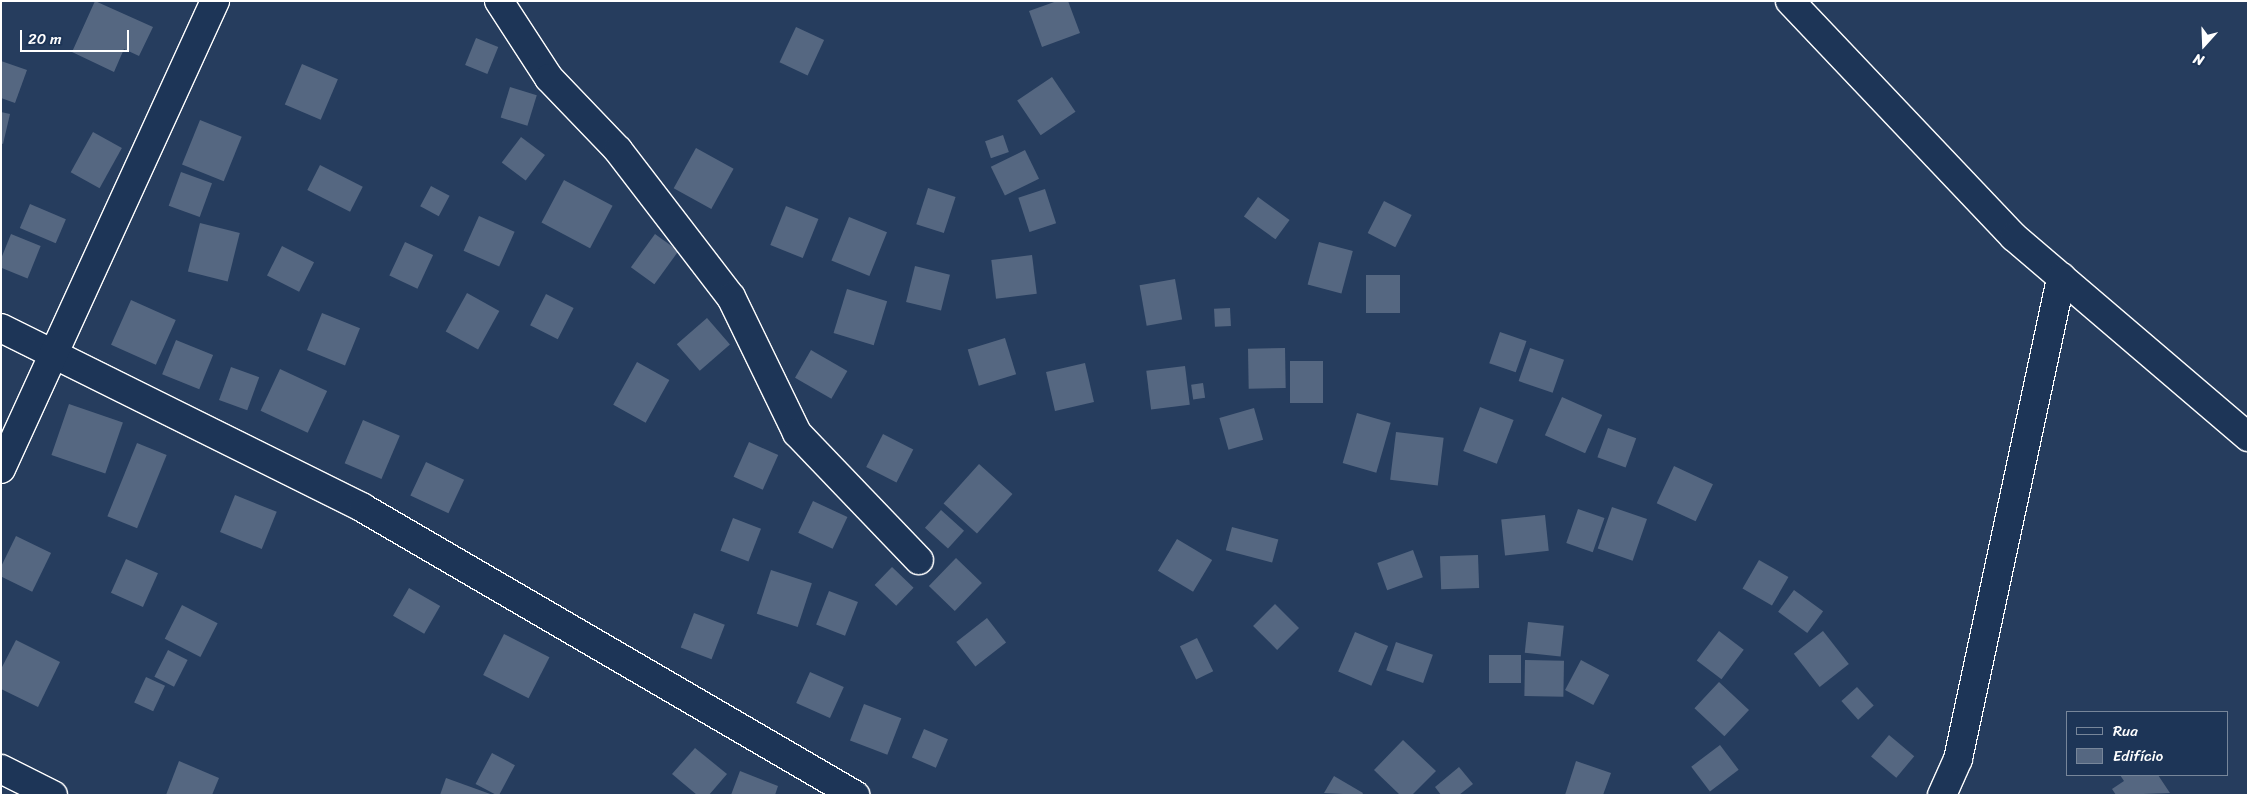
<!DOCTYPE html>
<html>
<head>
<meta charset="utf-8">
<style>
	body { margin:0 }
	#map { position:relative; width:2249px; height:796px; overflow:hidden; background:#263d5e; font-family:Sriracha,sans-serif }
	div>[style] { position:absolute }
	.building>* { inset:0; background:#556781; transform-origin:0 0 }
	.roads { filter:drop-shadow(1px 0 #fff) drop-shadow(-1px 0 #fff) drop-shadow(0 1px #fff) drop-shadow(0 -1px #fff) }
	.minor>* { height:28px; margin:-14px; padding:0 14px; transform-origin:14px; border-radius:14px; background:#1d3557 }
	span { translate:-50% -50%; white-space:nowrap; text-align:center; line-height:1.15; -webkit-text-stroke:4.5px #1d3557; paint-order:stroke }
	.frame { position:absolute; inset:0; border:2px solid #fff; pointer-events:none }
	.legend { position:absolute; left:2066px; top:711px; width:162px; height:65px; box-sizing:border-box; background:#1d3557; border:1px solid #77869a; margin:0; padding:6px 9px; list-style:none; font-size:15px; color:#fff }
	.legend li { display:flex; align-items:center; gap:10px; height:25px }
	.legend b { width:25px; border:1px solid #77869a }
	.north { position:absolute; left:2179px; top:20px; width:50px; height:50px; -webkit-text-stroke:4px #1d3557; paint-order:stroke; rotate:200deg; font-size:14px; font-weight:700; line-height:20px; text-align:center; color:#fff }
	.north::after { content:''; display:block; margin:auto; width:18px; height:22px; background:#fff; clip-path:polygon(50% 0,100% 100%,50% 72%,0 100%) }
	.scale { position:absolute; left:20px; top:30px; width:109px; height:22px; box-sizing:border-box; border:2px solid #fff; border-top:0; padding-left:6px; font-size:15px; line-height:18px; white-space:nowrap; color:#fff; -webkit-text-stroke:4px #1d3557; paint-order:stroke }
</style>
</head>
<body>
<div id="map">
	<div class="building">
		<div style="clip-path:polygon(95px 1px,153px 27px,139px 56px,124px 49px,114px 72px,72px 52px)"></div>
		<div style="clip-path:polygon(1057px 1px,1068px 1px,1080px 33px,1042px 47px,1029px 11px)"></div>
		<div style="left:796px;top:27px;width:31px;height:39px;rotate:25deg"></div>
		<div style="left:476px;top:38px;width:24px;height:29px;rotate:22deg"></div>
		<div style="clip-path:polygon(1px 61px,27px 70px,15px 103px,1px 98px)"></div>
		<div style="left:302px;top:64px;width:39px;height:44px;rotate:23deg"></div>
		<div style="left:1052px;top:77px;width:42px;height:42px;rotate:56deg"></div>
		<div style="left:510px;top:87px;width:28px;height:32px;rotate:17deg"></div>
		<div style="clip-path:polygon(1px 112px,10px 114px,3px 144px,1px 143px)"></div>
		<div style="left:200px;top:120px;width:45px;height:48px;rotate:22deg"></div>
		<div style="left:93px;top:132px;width:33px;height:46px;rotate:29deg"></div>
		<div style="left:1003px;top:135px;width:18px;height:19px;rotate:71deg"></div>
		<div style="left:521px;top:137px;width:30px;height:32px;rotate:37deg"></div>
		<div style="left:696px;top:148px;width:43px;height:46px;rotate:29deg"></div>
		<div style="left:1025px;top:150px;width:32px;height:38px;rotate:64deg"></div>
		<div style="left:320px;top:165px;width:48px;height:28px;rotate:27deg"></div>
		<div style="left:181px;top:172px;width:33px;height:36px;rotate:20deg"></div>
		<div style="left:564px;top:180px;width:55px;height:48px;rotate:28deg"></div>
		<div style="left:431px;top:186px;width:21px;height:23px;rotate:28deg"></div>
		<div style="left:928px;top:188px;width:29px;height:38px;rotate:18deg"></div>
		<div style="left:1045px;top:189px;width:36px;height:28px;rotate:72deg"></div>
		<div style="left:1258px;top:197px;width:39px;height:24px;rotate:36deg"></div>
		<div style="left:1384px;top:201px;width:31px;height:36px;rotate:27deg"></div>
		<div style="left:30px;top:204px;width:39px;height:26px;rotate:23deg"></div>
		<div style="left:786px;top:206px;width:35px;height:42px;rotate:22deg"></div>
		<div style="left:479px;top:216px;width:39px;height:38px;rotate:24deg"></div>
		<div style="left:849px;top:217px;width:41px;height:47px;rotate:22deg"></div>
		<div style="left:200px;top:223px;width:41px;height:50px;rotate:14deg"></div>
		<div style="left:11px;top:234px;width:32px;height:35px;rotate:22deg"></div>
		<div style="left:655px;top:234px;width:29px;height:41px;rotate:36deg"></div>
		<div style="left:405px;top:242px;width:31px;height:37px;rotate:25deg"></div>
		<div style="left:1319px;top:242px;width:35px;height:44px;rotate:15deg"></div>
		<div style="left:282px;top:246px;width:36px;height:33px;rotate:27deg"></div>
		<div style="left:1032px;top:255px;width:39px;height:41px;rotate:83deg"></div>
		<div style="left:915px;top:266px;width:36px;height:37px;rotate:14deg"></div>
		<div style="left:1366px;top:275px;width:34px;height:38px"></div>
		<div style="left:1175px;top:279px;width:41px;height:36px;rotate:80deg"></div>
		<div style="left:847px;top:289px;width:42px;height:46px;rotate:17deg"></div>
		<div style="left:467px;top:293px;width:37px;height:44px;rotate:29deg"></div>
		<div style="left:546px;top:294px;width:31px;height:35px;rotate:27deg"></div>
		<div style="left:131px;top:300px;width:49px;height:49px;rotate:24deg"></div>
		<div style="left:1230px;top:308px;width:18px;height:16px;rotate:87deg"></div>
		<div style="left:322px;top:313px;width:41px;height:40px;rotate:22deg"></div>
		<div style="left:707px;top:318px;width:35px;height:40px;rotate:49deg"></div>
		<div style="left:1500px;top:332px;width:28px;height:33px;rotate:19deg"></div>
		<div style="left:1005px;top:338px;width:38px;height:39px;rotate:73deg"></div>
		<div style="left:176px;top:340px;width:40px;height:37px;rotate:22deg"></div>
		<div style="left:1285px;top:348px;width:40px;height:37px;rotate:89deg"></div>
		<div style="left:1530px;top:348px;width:36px;height:35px;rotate:19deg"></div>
		<div style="left:811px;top:350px;width:42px;height:32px;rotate:30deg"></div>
		<div style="left:1290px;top:361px;width:33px;height:42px"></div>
		<div style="left:637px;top:362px;width:37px;height:49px;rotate:29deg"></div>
		<div style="left:1085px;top:363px;width:40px;height:40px;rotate:77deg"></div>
		<div style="left:1185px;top:366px;width:39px;height:39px;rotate:83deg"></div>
		<div style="left:231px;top:367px;width:30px;height:35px;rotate:20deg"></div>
		<div style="left:280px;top:369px;width:52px;height:46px;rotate:25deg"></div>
		<div style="left:1203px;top:383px;width:15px;height:12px;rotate:82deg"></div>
		<div style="left:1562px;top:397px;width:44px;height:42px;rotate:24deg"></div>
		<div style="left:69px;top:404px;width:57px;height:54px;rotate:19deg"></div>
		<div style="left:1480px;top:407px;width:36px;height:47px;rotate:21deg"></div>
		<div style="left:1254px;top:408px;width:33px;height:36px;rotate:74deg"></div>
		<div style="left:1357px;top:413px;width:35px;height:52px;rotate:16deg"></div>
		<div style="left:363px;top:420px;width:40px;height:47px;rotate:23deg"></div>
		<div style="left:1608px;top:428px;width:30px;height:31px;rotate:20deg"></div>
		<div style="left:1396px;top:432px;width:48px;height:48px;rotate:7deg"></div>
		<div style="left:883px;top:434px;width:34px;height:37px;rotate:27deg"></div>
		<div style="left:749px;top:442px;width:32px;height:38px;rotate:24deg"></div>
		<div style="left:137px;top:443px;width:32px;height:79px;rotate:22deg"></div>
		<div style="left:426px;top:462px;width:42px;height:37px;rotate:25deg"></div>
		<div style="left:979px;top:464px;width:45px;height:53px;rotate:42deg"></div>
		<div style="left:1674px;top:466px;width:43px;height:41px;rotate:25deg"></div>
		<div style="left:235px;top:495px;width:45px;height:40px;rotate:22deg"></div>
		<div style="left:813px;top:501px;width:38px;height:35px;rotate:25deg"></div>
		<div style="left:1612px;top:507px;width:37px;height:44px;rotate:19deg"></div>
		<div style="left:1578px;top:509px;width:28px;height:36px;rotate:19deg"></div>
		<div style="left:941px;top:510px;width:31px;height:24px;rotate:42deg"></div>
		<div style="left:1545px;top:515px;width:36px;height:44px;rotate:84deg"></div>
		<div style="left:733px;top:518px;width:30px;height:35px;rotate:21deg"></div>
		<div style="left:1232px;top:527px;width:48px;height:24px;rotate:15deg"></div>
		<div style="left:16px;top:536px;width:39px;height:43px;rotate:26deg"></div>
		<div style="left:1177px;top:539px;width:41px;height:37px;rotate:31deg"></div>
		<div style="left:1413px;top:550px;width:29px;height:38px;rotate:70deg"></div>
		<div style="left:1478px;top:555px;width:33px;height:38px;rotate:88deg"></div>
		<div style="left:956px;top:558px;width:36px;height:39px;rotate:44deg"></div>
		<div style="left:126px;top:559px;width:35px;height:37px;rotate:24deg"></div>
		<div style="left:1759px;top:560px;width:34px;height:33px;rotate:30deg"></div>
		<div style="left:892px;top:567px;width:30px;height:25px;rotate:44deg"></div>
		<div style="left:771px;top:570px;width:43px;height:46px;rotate:18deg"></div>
		<div style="left:409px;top:588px;width:36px;height:32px;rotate:30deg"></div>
		<div style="left:1794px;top:590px;width:36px;height:27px;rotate:36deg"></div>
		<div style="left:829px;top:591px;width:31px;height:36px;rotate:21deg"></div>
		<div style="left:1275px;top:604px;width:34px;height:31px;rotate:45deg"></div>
		<div style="left:182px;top:605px;width:40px;height:38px;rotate:27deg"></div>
		<div style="left:694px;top:613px;width:33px;height:37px;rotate:21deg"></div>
		<div style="left:987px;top:618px;width:31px;height:39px;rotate:52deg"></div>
		<div style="left:1528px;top:622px;width:36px;height:31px;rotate:6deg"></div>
		<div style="left:1719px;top:631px;width:31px;height:37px;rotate:37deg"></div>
		<div style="left:1823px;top:631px;width:42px;height:37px;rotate:52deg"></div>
		<div style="left:1355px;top:632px;width:36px;height:43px;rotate:23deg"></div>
		<div style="left:504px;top:634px;width:51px;height:46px;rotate:27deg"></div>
		<div style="left:1197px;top:638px;width:37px;height:19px;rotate:64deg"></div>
		<div style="clip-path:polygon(16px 640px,60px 662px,38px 707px,1px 689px,1px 669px)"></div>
		<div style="left:1396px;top:642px;width:39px;height:30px;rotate:19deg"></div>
		<div style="left:168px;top:650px;width:22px;height:30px;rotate:27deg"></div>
		<div style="left:1489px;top:655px;width:32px;height:28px"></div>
		<div style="left:1525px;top:660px;width:39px;height:36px;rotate:1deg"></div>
		<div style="left:1581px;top:660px;width:32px;height:34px;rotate:28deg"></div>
		<div style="left:810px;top:672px;width:37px;height:34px;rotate:24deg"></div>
		<div style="left:146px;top:677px;width:21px;height:28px;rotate:25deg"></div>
		<div style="left:1719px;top:682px;width:41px;height:36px;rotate:43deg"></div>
		<div style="left:1857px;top:687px;width:25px;height:21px;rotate:48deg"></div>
		<div style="left:864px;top:704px;width:40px;height:39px;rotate:21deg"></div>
		<div style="left:924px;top:729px;width:26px;height:31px;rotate:23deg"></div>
		<div style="left:1889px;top:735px;width:33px;height:28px;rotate:40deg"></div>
		<div style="clip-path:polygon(1403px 740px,1436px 771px,1412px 795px,1400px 795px,1374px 770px)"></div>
		<div style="left:1720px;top:745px;width:31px;height:36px;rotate:53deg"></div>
		<div style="clip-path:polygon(695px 748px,727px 774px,709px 795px,697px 795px,672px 774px)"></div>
		<div style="left:492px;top:753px;width:26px;height:35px;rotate:28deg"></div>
		<div style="clip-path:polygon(179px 761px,219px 778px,212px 795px,166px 795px)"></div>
		<div style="clip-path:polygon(1576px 761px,1611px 773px,1603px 795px,1565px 795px)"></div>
		<div style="clip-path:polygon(1459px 767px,1473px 784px,1459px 795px,1441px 795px,1435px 787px)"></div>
		<div style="clip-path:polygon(740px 771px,778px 786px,775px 795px,731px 795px)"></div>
		<div style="clip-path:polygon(2120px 775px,2158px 775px,2170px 793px,2116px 795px,2112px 789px,2124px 781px)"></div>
		<div style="clip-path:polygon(1334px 776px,1363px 793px,1362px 795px,1324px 793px)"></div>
		<div style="clip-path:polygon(446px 778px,493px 795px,440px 795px)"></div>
	</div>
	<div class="roads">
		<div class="minor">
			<div style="left:499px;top:1px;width:92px;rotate:57deg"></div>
			<div style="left:549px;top:78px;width:100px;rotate:46.2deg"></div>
			<div style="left:618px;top:150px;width:185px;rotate:52.5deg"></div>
			<div style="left:731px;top:297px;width:151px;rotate:64.1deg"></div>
			<div style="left:797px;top:433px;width:176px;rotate:46.2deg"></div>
			<div style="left:1790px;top:1px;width:325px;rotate:46.5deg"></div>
			<div style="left:2014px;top:237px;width:308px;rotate:40.5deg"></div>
			<div style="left:1px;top:328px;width:404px;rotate:26.4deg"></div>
			<div style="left:363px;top:508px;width:570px;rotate:30.26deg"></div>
			<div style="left:1px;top:469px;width:515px;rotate:-65.43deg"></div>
			<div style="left:1px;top:769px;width:58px;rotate:26.6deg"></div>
			<div style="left:1942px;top:795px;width:39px;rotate:-66deg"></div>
			<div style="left:1958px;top:759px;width:493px;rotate:-77.9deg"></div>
		</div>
	</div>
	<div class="frame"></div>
	<ul class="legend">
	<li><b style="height:6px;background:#1d3557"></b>Rua</li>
	<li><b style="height:14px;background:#556781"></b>Edifício</li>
	</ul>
	<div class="north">N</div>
	<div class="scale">20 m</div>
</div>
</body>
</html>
